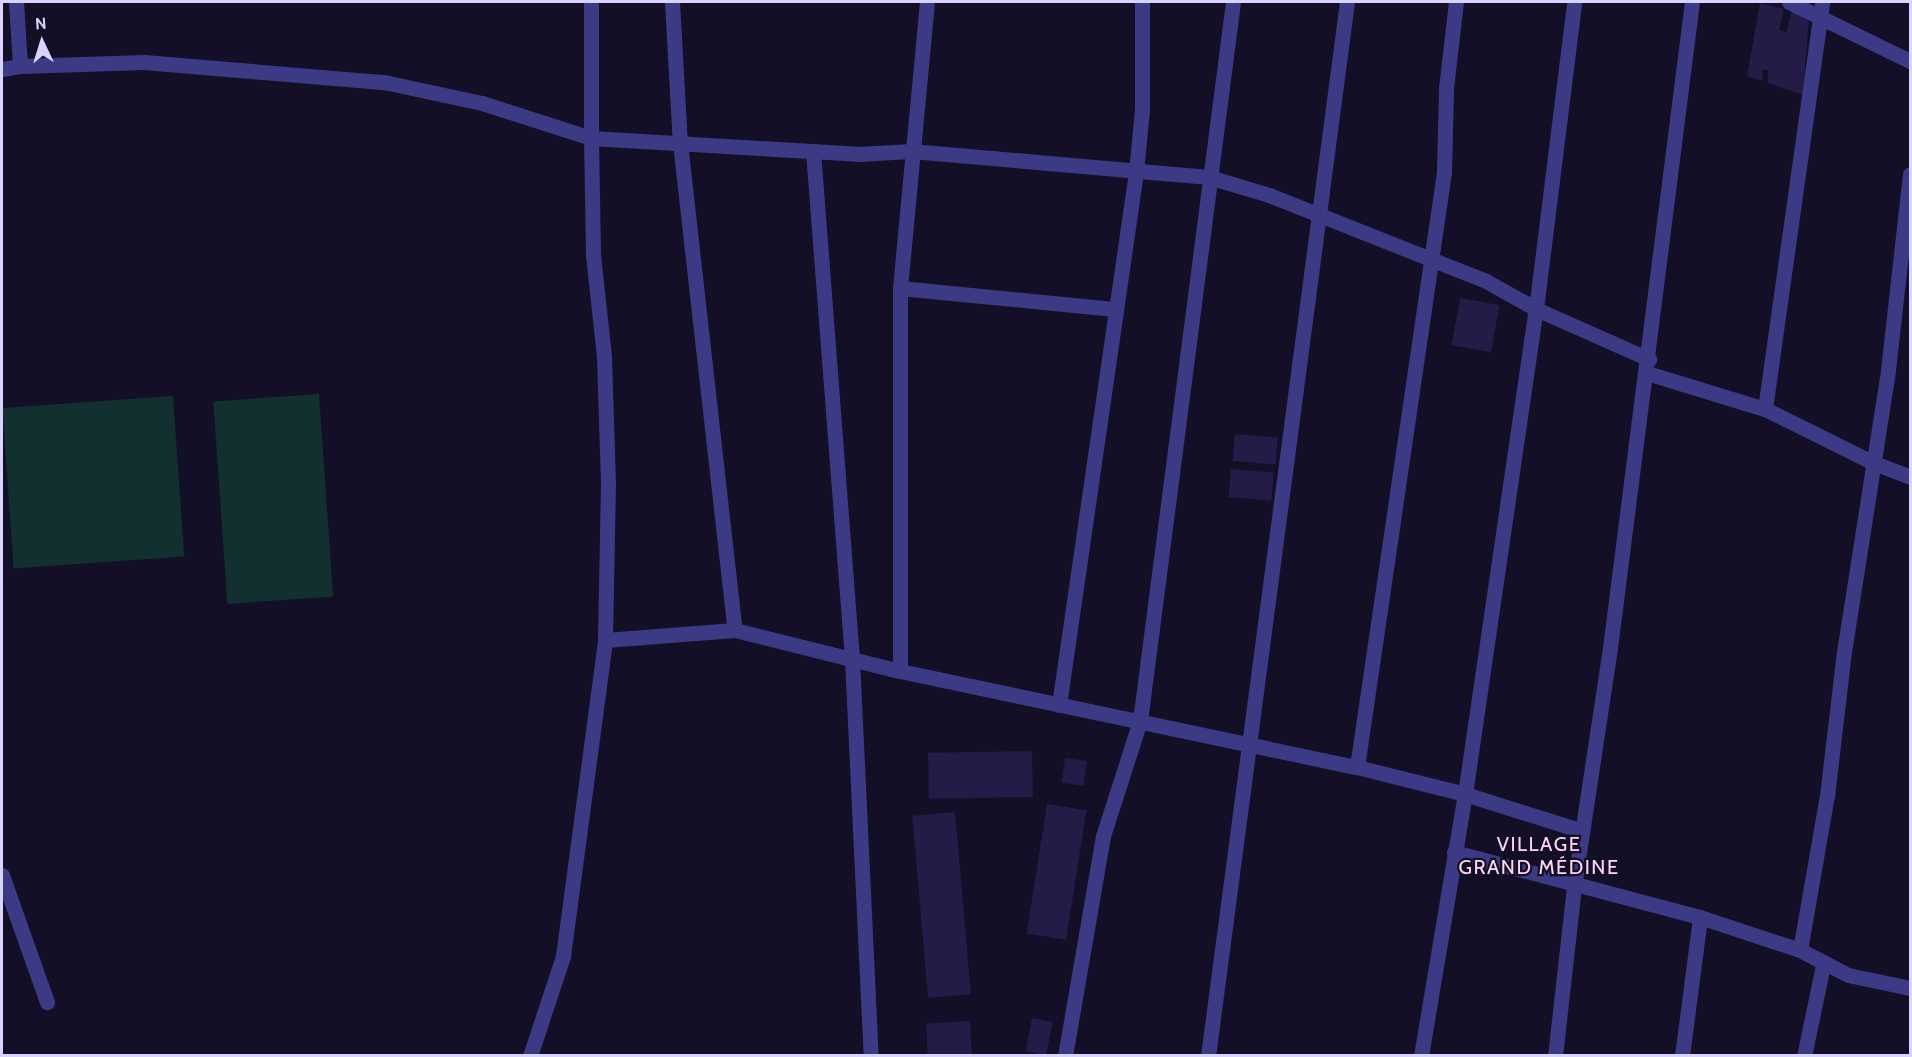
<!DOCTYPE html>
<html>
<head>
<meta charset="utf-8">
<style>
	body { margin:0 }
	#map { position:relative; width:1912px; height:1057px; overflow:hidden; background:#130f26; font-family:Cabin,sans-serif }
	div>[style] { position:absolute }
	.green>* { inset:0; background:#12302f; transform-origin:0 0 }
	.building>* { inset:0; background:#241b47; transform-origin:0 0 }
	.lane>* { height:15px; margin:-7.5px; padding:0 7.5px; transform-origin:7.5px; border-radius:7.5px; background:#3d3a85 }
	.street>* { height:15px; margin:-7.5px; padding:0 7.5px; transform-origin:7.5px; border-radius:7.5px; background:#3d3a85 }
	span { translate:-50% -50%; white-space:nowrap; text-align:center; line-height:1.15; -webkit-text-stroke:4.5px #130f26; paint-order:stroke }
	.neighbourhood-label { font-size:20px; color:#ffd6f0; letter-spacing:1.5px }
	.frame { position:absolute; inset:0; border:3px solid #d9d4ff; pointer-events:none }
	.north { position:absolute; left:12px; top:12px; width:60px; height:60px; -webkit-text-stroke:4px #130f26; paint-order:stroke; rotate:356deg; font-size:16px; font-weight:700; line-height:24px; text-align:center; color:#d9d4ff }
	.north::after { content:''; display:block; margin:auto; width:21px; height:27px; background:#d9d4ff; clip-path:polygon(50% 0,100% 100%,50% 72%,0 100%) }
</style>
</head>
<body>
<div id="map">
	<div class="green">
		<div style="left:319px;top:394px;width:203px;height:106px;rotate:86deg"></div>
		<div style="left:173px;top:396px;width:161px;height:171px;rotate:86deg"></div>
	</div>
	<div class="building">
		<div style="clip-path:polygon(1760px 3px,1784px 9px,1779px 30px,1786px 32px,1792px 11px,1809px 16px,1803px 95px,1768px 83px,1768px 70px,1762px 70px,1763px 81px,1747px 76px)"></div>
		<div style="left:1460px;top:298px;width:40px;height:48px;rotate:10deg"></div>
		<div style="left:1235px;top:434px;width:43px;height:27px;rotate:5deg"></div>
		<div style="left:1231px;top:469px;width:43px;height:28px;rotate:5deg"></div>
		<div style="left:1032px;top:751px;width:46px;height:104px;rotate:89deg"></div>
		<div style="left:1065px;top:758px;width:22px;height:25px;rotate:8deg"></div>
		<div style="left:1047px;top:804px;width:40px;height:131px;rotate:9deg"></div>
		<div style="left:955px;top:812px;width:183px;height:43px;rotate:85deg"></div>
		<div style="left:1032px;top:1018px;width:21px;height:34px;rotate:11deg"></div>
		<div style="left:970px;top:1021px;width:35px;height:44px;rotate:87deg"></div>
	</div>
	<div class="lane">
		<div style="left:16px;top:2px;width:64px;rotate:86.4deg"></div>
		<div style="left:20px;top:66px;width:124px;rotate:-1.8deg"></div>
		<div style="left:144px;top:62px;width:241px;rotate:4.8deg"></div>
		<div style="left:384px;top:82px;width:100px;rotate:12.1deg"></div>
		<div style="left:482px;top:103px;width:114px;rotate:17.8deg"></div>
		<div style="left:591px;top:138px;width:117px;rotate:89deg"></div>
		<div style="left:593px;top:255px;width:102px;rotate:83.8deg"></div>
		<div style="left:604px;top:356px;width:127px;rotate:88.2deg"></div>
		<div style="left:608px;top:483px;width:157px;rotate:91.1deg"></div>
		<div style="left:605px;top:640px;width:130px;rotate:-4.4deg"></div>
		<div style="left:735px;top:630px;width:170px;rotate:14deg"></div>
		<div style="left:591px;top:2px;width:136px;rotate:90deg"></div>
		<div style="left:591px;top:138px;width:267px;rotate:3.4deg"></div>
		<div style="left:858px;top:154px;width:53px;rotate:-3.2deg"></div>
		<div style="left:672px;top:2px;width:141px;rotate:86.8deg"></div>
		<div style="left:680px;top:143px;width:490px;rotate:83.6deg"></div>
		<div style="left:2px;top:69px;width:18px;rotate:-9deg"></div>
		<div style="left:813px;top:151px;width:509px;rotate:85.61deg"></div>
		<div style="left:852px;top:659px;width:397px;rotate:87.3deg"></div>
		<div style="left:2px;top:875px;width:135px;rotate:70.5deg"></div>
		<div style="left:530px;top:1056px;width:105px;rotate:-71.7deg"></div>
		<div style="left:563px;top:956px;width:319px;rotate:-82.4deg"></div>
	</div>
	<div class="street">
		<div style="left:927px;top:2px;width:287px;rotate:95.4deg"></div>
		<div style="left:900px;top:288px;width:383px;rotate:90deg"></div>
		<div style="left:900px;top:671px;width:467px;rotate:11.9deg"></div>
		<div style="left:1357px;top:767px;width:111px;rotate:14deg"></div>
		<div style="left:1465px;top:794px;width:123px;rotate:17.5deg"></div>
		<div style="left:1789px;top:2px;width:135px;rotate:26deg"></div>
		<div style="left:911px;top:151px;width:299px;rotate:5deg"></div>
		<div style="left:1209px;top:177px;width:63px;rotate:16.7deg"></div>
		<div style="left:1269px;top:195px;width:233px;rotate:21.6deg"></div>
		<div style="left:1486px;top:281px;width:57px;rotate:29.2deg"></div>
		<div style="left:1536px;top:309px;width:124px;rotate:23.9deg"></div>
		<div style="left:900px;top:288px;width:217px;rotate:5.6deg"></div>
		<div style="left:1647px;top:373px;width:123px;rotate:17deg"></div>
		<div style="left:1765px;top:409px;width:122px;rotate:26.4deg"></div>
		<div style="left:1874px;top:463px;width:39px;rotate:21deg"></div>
		<div style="left:1765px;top:409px;width:411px;rotate:-82deg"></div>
		<div style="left:1059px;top:705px;width:539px;rotate:-81.78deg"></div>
		<div style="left:1136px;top:172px;width:62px;rotate:-84.5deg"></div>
		<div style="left:1142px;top:110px;width:108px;rotate:-90deg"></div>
		<div style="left:1357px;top:767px;width:601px;rotate:-81.68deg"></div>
		<div style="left:1444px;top:172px;width:84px;rotate:-88.6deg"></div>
		<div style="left:1446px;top:88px;width:87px;rotate:-83.4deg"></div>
		<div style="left:1454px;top:852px;width:254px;rotate:14.8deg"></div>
		<div style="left:1700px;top:917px;width:105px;rotate:18.3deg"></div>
		<div style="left:1800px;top:950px;width:54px;rotate:27.5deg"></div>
		<div style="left:1848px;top:975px;width:63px;rotate:11.8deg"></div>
		<div style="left:1800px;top:950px;width:156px;rotate:-80.1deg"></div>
		<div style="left:1827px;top:796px;width:145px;rotate:-83.3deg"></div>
		<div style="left:1844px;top:652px;width:285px;rotate:-81.1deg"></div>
		<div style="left:1888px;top:370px;width:197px;rotate:-83.6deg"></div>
		<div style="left:1065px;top:1056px;width:223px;rotate:-80.2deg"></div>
		<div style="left:1103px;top:836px;width:121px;rotate:-72.2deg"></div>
		<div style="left:1140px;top:721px;width:725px;rotate:-82.63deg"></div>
		<div style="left:1208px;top:1056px;width:1063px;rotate:-82.49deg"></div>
		<div style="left:1421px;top:1056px;width:266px;rotate:-80.5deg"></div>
		<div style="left:1465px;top:794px;width:490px;rotate:-81.7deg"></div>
		<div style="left:1536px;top:309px;width:309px;rotate:-82.9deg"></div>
		<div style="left:1555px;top:1056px;width:171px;rotate:-83.6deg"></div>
		<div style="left:1574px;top:886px;width:241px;rotate:-81.4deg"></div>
		<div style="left:1610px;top:648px;width:651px;rotate:-82.77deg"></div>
		<div style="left:1682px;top:1056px;width:140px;rotate:-82.6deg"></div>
		<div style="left:1804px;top:1056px;width:93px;rotate:-78.2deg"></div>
	</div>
	<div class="neighbourhood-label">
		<span style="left:1539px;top:856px">VILLAGE<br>GRAND MÉDINE</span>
	</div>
	<div class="frame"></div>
	<div class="north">N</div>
</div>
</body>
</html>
